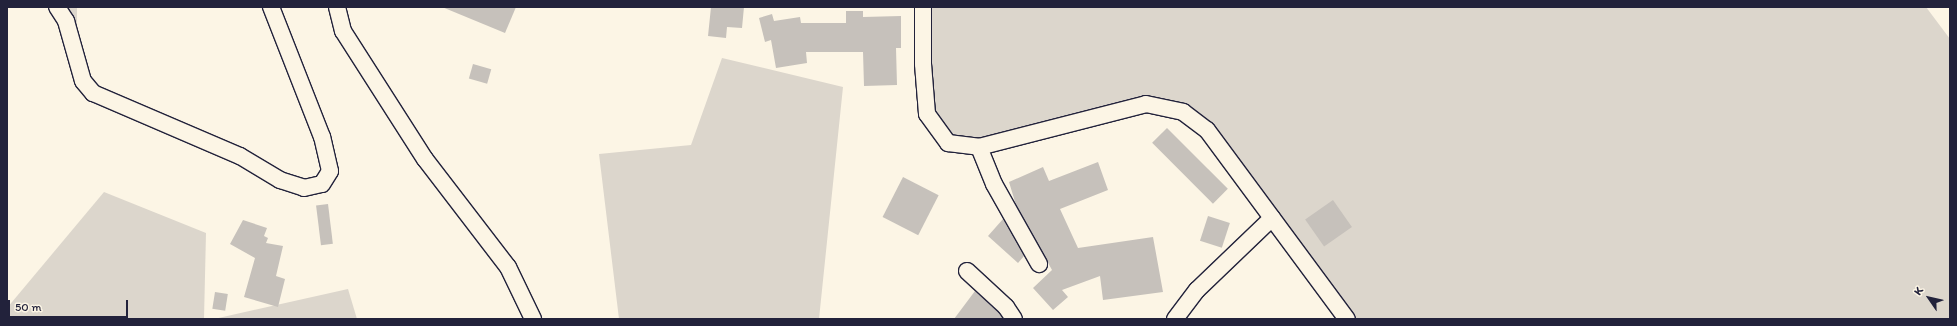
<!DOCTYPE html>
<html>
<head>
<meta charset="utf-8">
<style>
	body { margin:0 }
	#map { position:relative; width:1957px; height:326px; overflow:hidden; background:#fcf5e5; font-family:Itim,sans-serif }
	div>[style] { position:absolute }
	.green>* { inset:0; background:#dcd6cc }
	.building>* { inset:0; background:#c6c1bb; transform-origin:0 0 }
	.roads { filter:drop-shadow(1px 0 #22223b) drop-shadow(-1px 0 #22223b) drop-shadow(0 1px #22223b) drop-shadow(0 -1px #22223b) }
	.minor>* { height:16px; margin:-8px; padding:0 8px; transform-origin:8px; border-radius:8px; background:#fcf5e5 }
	span { translate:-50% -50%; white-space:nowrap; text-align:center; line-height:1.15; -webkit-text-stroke:3px #fcf5e5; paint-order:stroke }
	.frame { position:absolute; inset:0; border:8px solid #22223b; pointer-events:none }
	.north { position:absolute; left:1909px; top:278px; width:40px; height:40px; -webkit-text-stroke:3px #fcf5e5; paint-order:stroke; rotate:304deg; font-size:11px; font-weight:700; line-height:16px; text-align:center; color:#22223b }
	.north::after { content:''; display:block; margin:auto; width:14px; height:18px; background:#22223b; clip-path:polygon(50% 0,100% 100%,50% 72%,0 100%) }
	.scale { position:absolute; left:8px; top:300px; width:120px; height:18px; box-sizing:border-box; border:2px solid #22223b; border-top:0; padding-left:5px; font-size:12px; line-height:14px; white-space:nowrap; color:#22223b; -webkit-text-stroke:3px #fcf5e5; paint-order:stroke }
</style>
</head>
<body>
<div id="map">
	<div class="green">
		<div style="clip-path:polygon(55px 7px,77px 7px,77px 60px)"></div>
		<div style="clip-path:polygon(918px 7px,1926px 7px,1950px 39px,1950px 319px,1347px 319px,1207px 130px,1146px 104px,979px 147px,936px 126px)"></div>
		<div style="clip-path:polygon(722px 58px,843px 87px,819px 319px,619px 319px,599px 154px,691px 145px)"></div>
		<div style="clip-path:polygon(104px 192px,206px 233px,204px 319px,7px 319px,7px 308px)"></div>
		<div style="clip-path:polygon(348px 289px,357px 319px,214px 319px)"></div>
	</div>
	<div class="building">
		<div style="clip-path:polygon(442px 7px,516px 7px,505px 33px)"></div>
		<div style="clip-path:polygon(711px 7px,744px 7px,742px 28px,727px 27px,726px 38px,708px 36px)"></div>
		<div style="clip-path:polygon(846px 11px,863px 11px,863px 17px,901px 16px,901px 48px,896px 48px,897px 85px,864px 86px,863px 52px,806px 52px,807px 63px,776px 68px,771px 40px,765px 42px,759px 18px,772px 14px,774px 21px,800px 17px,801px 23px,846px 23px)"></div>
		<div style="left:473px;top:64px;width:19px;height:15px;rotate:16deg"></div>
		<div style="left:1167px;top:128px;width:86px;height:21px;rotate:45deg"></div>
		<div style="clip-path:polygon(1098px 162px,1108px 190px,1060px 209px,1078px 248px,1153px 237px,1163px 292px,1103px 300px,1100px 276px,1062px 290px,1068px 297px,1053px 310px,1033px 288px,1052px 270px,1016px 205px,1009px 182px,1043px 167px,1049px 181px)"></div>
		<div style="left:903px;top:177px;width:40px;height:45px;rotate:27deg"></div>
		<div style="left:1333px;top:200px;width:33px;height:34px;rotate:55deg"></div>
		<div style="left:328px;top:204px;width:40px;height:12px;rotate:83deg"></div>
		<div style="left:1208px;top:216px;width:23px;height:26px;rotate:18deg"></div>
		<div style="clip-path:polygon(1003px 219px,1024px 256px,1018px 263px,988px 236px)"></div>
		<div style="clip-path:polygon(243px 220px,267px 228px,264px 236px,268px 238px,266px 243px,283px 246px,276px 276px,285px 279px,278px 307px,244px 297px,255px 258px,230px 244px)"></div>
		<div style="clip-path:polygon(975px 291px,999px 313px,1003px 319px,954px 319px)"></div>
		<div style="left:215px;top:292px;width:13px;height:17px;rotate:9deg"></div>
	</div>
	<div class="roads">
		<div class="minor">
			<div style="left:57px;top:7px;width:17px;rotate:57deg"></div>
			<div style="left:66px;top:21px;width:62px;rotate:74.2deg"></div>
			<div style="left:83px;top:81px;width:16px;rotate:50deg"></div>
			<div style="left:93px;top:93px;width:160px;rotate:23.2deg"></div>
			<div style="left:240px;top:156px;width:47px;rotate:31deg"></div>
			<div style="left:280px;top:180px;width:25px;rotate:18deg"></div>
			<div style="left:304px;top:188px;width:18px;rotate:-13deg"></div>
			<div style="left:322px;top:184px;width:15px;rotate:-58deg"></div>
			<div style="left:330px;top:171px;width:35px;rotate:-103deg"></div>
			<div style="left:322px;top:137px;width:140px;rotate:-111.4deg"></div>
			<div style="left:337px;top:7px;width:25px;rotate:76deg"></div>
			<div style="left:343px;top:31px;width:152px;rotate:57.4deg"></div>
			<div style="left:425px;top:159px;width:136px;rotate:52.5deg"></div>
			<div style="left:508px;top:267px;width:58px;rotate:64.3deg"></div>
			<div style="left:923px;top:7px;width:57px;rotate:90deg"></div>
			<div style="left:923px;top:64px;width:50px;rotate:85.4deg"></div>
			<div style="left:927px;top:114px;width:36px;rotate:54deg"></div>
			<div style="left:948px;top:143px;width:31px;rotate:7deg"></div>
			<div style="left:979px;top:147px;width:172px;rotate:-14.4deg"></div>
			<div style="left:1146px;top:104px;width:38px;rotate:12deg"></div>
			<div style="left:1183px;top:112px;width:30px;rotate:37deg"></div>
			<div style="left:1207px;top:130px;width:235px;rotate:53.5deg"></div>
			<div style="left:979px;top:147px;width:40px;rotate:68deg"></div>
			<div style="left:994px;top:184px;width:92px;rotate:60.6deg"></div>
			<div style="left:967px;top:271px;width:53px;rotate:42.7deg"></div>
			<div style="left:1006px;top:307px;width:14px;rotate:56deg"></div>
			<div style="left:1175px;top:319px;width:36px;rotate:-53deg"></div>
			<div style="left:1197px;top:290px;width:104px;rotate:-43.8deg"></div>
		</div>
	</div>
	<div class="frame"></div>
	<div class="north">K</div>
	<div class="scale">50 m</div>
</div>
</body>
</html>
